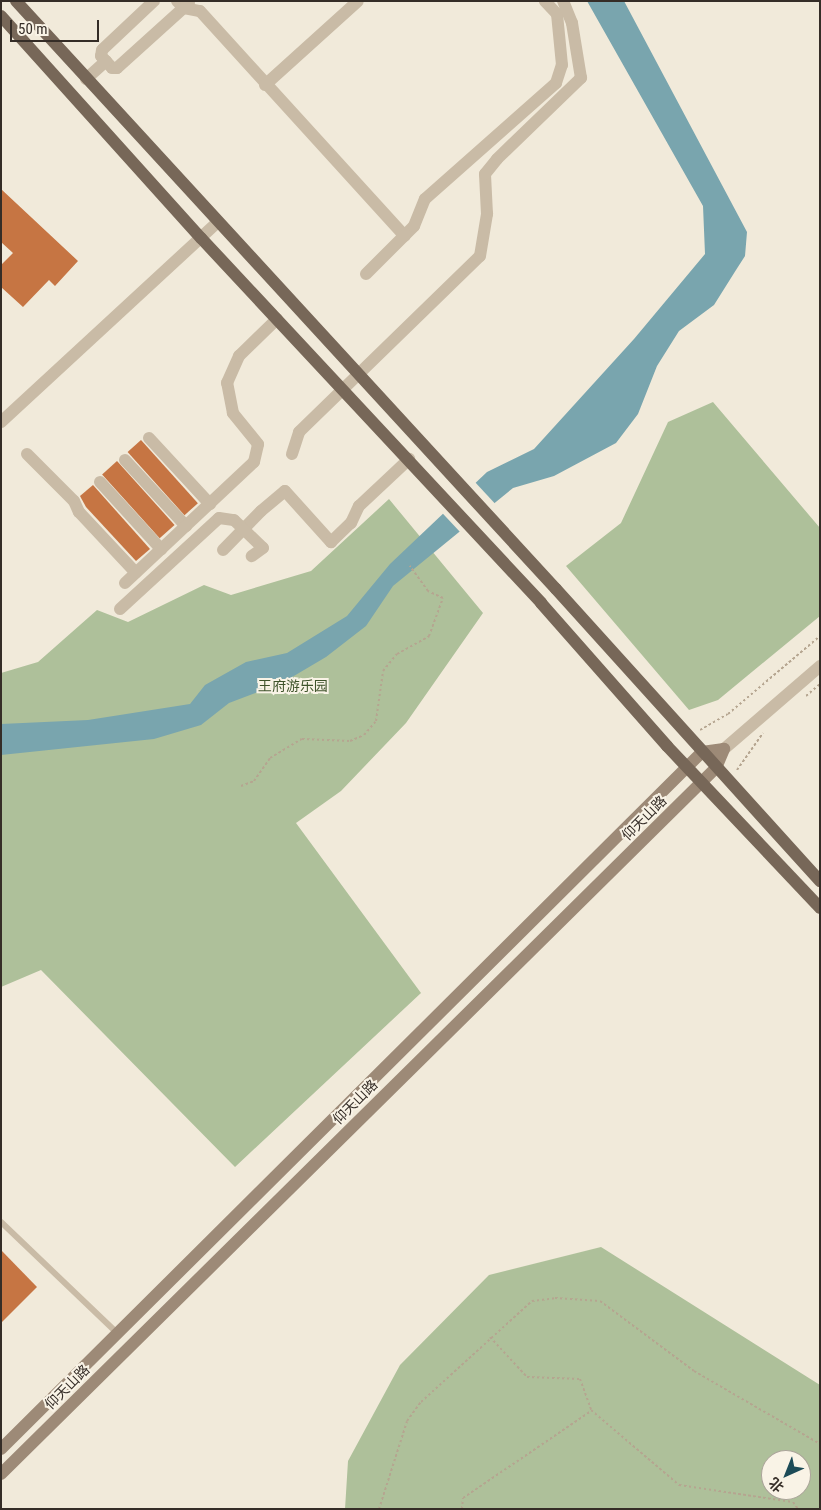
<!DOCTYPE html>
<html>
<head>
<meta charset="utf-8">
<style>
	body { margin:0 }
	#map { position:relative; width:821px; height:1510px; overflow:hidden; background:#f1eada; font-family:"Roboto Condensed","Noto Sans SC",sans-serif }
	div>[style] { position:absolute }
	.green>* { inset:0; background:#aec09a }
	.water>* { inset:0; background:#79a5ae }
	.pier>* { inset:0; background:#f1eada; transform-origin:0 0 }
	.building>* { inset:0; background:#c67543; transform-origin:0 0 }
	.path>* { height:2px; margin-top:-1px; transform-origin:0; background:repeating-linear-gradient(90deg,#b5a590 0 2.5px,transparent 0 5px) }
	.service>* { height:6px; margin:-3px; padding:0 3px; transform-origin:3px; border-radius:3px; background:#c9bba6 }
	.minor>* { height:12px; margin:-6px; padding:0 6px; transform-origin:6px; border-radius:6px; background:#c9bba6 }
	.tertiary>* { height:12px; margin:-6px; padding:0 6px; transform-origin:6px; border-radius:6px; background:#c9bba6 }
	.secondary>* { height:12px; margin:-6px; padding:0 6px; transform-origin:6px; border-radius:6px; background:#9d8a77 }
	.primary>* { height:12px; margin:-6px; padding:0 6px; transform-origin:6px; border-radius:6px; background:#776758 }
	span { translate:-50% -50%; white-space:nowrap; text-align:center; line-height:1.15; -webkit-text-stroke:4px #f9f3e6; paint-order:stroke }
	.park-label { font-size:14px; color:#3f532b }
	.street-label { font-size:14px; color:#352d27 }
	.frame { position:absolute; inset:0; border:2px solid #352d27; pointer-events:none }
	.north { position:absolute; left:761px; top:1450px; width:50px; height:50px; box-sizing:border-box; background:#f9f3e6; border:1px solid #aba49a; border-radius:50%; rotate:224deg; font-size:14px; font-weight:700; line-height:20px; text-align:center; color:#352d27 }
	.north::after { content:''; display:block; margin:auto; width:18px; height:22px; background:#1c4b57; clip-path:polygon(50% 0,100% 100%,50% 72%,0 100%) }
	.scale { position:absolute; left:10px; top:20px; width:89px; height:22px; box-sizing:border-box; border:2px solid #352d27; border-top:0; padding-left:6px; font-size:15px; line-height:18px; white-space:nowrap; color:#352d27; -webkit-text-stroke:4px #f9f3e6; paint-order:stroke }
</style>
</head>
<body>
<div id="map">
	<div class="green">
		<div style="clip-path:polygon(713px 402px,820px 528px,820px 616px,718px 700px,689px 710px,566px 566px,621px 523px,668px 422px)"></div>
		<div style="clip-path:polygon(389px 499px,483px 613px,406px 723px,341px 791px,296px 823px,421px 993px,235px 1167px,41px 970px,1px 987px,1px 673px,38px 662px,97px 610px,128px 622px,204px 585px,231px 595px,311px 571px)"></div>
		<div style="clip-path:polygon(evenodd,601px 1247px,820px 1385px,820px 1509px,345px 1509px,348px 1461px,400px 1365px,489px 1275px,601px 1247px,771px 1460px,801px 1460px,801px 1490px,771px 1490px,771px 1460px)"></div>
	</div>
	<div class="water">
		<div style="clip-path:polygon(587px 1px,624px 1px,747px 232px,745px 256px,736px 270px,714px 305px,679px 331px,657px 366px,638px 414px,616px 443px,554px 476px,513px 488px,393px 586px,366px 626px,326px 657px,282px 683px,229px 703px,201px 725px,154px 739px,1px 755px,1px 724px,88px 720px,190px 704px,205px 685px,246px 662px,287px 653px,347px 616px,390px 564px,487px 472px,534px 449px,634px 339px,705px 254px,703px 206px)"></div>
	</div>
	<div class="pier">
		<div style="left:474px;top:481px;width:33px;height:45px;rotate:47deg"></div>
	</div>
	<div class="building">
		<div style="clip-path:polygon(1px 189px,78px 261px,55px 286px,49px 280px,23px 307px,1px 287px,1px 265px,13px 253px,1px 242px)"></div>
		<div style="left:141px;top:440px;width:85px;height:18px;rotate:48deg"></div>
		<div style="left:117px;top:461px;width:86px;height:20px;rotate:48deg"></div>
		<div style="clip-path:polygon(93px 485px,150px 549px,136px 561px,86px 507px,80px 496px)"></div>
		<div style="clip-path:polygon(1px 1250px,37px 1287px,1px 1323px)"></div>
	</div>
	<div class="path">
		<div style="left:806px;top:696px;width:18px;rotate:-41deg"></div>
		<div style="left:700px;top:730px;width:32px;rotate:-30deg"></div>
		<div style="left:728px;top:714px;width:121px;rotate:-40.3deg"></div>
		<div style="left:737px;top:770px;width:45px;rotate:-54.9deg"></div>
		<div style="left:241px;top:786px;width:14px;rotate:-21deg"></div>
		<div style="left:254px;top:781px;width:28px;rotate:-55deg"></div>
		<div style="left:270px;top:758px;width:37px;rotate:-31deg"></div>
		<div style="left:302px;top:739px;width:48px;rotate:2.4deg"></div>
		<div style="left:350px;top:741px;width:15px;rotate:-23deg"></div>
		<div style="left:364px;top:735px;width:18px;rotate:-49deg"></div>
		<div style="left:376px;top:721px;width:50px;rotate:-82deg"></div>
		<div style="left:383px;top:671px;width:22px;rotate:-51deg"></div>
		<div style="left:397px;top:654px;width:37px;rotate:-29deg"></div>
		<div style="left:429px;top:636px;width:40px;rotate:-69.8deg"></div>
		<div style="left:443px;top:598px;width:17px;rotate:-155deg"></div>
		<div style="left:428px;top:591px;width:31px;rotate:-126deg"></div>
		<div style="left:490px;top:1337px;width:54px;rotate:47.2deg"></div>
		<div style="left:527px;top:1377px;width:53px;rotate:2.2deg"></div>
		<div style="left:580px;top:1379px;width:33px;rotate:70deg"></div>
		<div style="left:591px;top:1410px;width:116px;rotate:40.4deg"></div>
		<div style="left:679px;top:1485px;width:115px;rotate:8.5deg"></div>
		<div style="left:793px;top:1502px;width:9px;rotate:54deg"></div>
		<div style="left:379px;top:1509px;width:92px;rotate:-72.3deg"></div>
		<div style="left:407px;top:1421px;width:24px;rotate:-54deg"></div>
		<div style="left:421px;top:1402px;width:150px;rotate:-42.3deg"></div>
		<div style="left:532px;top:1301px;width:23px;rotate:-7deg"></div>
		<div style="left:555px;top:1298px;width:45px;rotate:3.8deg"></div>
		<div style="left:600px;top:1301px;width:117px;rotate:36.7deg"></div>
		<div style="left:694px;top:1371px;width:146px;rotate:30.1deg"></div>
		<div style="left:462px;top:1509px;width:11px;rotate:-85deg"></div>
		<div style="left:463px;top:1498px;width:155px;rotate:-34.2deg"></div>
	</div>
	<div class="service">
		<div style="left:1px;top:1222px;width:161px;rotate:43.7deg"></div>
	</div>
	<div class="minor">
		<div style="left:154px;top:1px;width:71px;rotate:136.7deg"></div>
		<div style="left:102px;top:50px;width:6px;rotate:99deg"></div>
		<div style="left:101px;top:56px;width:16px;rotate:47deg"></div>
		<div style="left:112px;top:68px;width:5px"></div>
		<div style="left:117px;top:68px;width:97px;rotate:-42.1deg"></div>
		<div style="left:177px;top:1px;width:10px;rotate:45deg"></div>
		<div style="left:184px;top:8px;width:16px;rotate:11deg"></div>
		<div style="left:200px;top:11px;width:304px;rotate:47.7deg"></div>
		<div style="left:86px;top:79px;width:27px;rotate:-42deg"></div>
		<div style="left:265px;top:85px;width:125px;rotate:-42.1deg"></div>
		<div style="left:366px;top:274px;width:68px;rotate:-45deg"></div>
		<div style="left:414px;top:226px;width:29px;rotate:-68deg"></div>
		<div style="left:425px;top:199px;width:175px;rotate:-41.5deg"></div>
		<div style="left:556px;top:83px;width:19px;rotate:-72deg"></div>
		<div style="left:562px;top:65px;width:51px;rotate:-95.6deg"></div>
		<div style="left:557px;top:14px;width:18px;rotate:-133deg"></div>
		<div style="left:1px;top:422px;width:294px;rotate:-42.7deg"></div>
		<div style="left:149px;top:438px;width:90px;rotate:47.3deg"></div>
		<div style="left:27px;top:454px;width:66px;rotate:45deg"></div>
		<div style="left:74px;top:501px;width:12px;rotate:66deg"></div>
		<div style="left:79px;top:512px;width:83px;rotate:46.9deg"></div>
		<div style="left:292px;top:454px;width:23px;rotate:-72deg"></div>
		<div style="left:299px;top:432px;width:252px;rotate:-44.2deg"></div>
		<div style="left:480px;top:256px;width:43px;rotate:-80.5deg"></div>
		<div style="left:487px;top:214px;width:40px;rotate:-92.9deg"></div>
		<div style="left:485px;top:174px;width:19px;rotate:-51deg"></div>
		<div style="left:497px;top:159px;width:117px;rotate:-44deg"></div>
		<div style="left:581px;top:78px;width:56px;rotate:-99.3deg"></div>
		<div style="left:572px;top:23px;width:24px;rotate:-112deg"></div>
		<div style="left:125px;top:460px;width:90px;rotate:47.3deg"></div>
		<div style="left:100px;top:482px;width:91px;rotate:47.7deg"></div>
		<div style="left:223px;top:550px;width:54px;rotate:-45.7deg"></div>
		<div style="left:261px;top:511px;width:31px;rotate:-40deg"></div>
		<div style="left:285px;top:491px;width:69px;rotate:48deg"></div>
		<div style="left:331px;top:542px;width:28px;rotate:-44deg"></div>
		<div style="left:351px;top:523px;width:19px;rotate:-65deg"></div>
		<div style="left:359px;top:506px;width:69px;rotate:-43.2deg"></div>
		<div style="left:125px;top:583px;width:177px;rotate:-43.2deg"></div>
		<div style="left:254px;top:462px;width:18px;rotate:-77deg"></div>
		<div style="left:258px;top:444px;width:40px;rotate:-129deg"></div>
		<div style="left:233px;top:413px;width:31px;rotate:-101deg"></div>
		<div style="left:227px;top:383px;width:30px;rotate:-66deg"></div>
		<div style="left:239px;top:356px;width:53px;rotate:-44.2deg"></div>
		<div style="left:120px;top:609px;width:134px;rotate:-42.6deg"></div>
		<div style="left:219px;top:518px;width:15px;rotate:8deg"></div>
		<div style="left:234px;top:520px;width:40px;rotate:44deg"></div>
		<div style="left:263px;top:548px;width:14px;rotate:144deg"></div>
	</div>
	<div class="tertiary">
		<div style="left:724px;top:749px;width:127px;rotate:-40.8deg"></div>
	</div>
	<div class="secondary">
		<div style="left:1px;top:1449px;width:967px;rotate:-44.83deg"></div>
		<div style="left:687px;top:767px;width:21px;rotate:-45deg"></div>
		<div style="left:702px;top:752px;width:22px;rotate:-8deg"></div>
		<div style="left:1px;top:1474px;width:1005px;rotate:-44.64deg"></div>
		<div style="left:716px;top:768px;width:21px;rotate:-67deg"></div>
	</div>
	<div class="primary">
		<div style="left:16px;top:1px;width:798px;rotate:47.44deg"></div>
		<div style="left:556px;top:589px;width:394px;rotate:47.9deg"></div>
		<div style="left:1px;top:16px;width:299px;rotate:48deg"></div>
		<div style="left:201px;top:238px;width:499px;rotate:47deg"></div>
		<div style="left:541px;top:603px;width:191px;rotate:48.6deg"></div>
		<div style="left:667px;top:746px;width:223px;rotate:46.6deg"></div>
	</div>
	<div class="park-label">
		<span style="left:293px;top:686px">王府游乐园</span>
	</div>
	<div class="street-label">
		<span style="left:644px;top:818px;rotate:-45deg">仰天山路</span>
		<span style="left:355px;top:1102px;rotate:-45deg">仰天山路</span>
		<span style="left:67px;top:1387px;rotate:-45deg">仰天山路</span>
	</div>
	<div class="frame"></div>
	<div class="north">北</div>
	<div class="scale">50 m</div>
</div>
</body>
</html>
